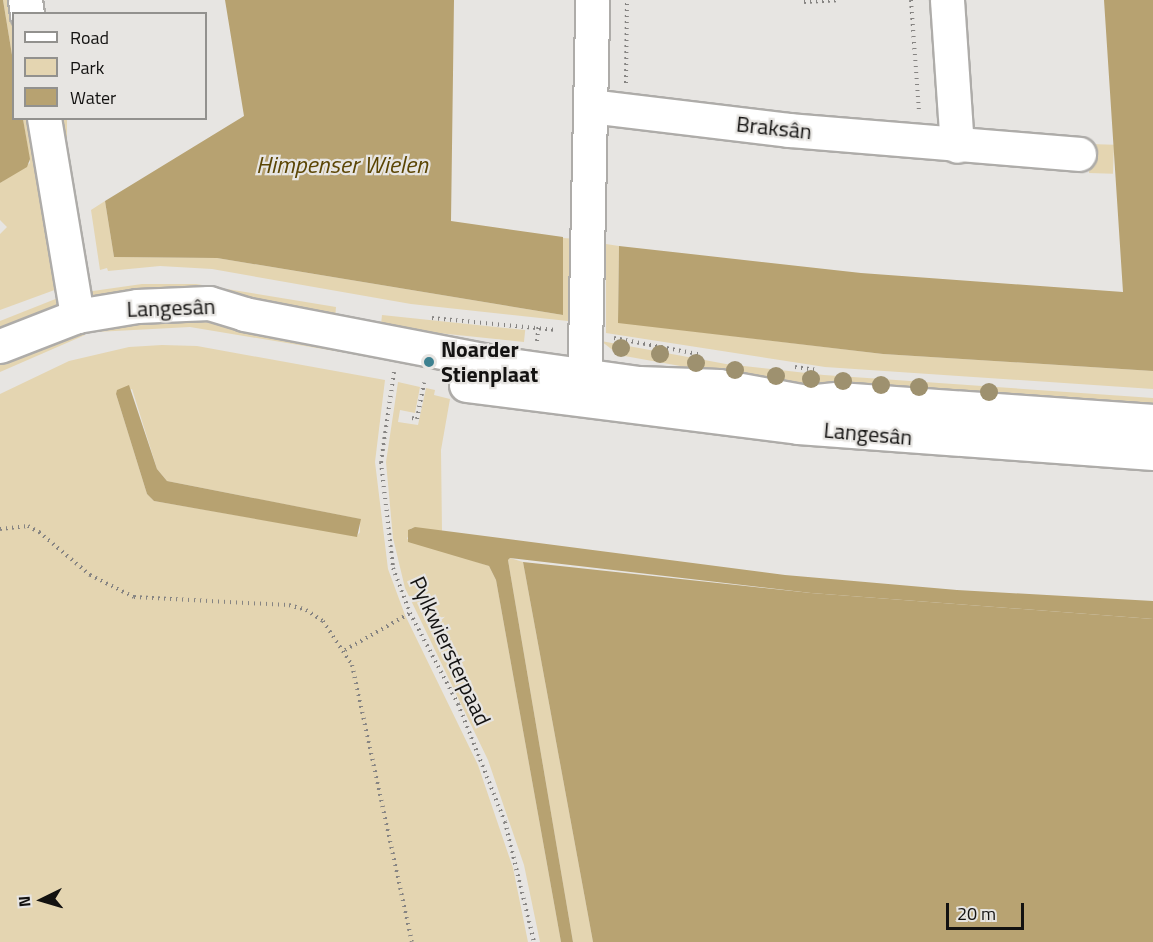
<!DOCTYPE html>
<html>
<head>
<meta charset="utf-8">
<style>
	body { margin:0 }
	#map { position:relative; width:1153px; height:942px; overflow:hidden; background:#e7e5e2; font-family:"Titillium Web",sans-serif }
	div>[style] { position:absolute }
	.green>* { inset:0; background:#e4d5b1; transform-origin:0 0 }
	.forest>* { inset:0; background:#b8a372 }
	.water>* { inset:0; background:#b7a271 }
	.path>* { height:4px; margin-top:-2px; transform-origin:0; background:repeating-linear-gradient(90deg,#868482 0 1.5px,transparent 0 6px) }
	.roads { filter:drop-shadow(2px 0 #aeaca9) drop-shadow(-2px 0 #aeaca9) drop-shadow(0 2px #aeaca9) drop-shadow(0 -2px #aeaca9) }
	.minor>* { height:33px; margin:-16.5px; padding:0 16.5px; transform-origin:16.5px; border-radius:16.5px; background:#fff }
	.trees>* { width:18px; height:18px; margin:-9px; border-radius:50%; background:#9e916f }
	.dots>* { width:16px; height:16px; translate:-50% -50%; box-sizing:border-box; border:3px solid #e7e5e2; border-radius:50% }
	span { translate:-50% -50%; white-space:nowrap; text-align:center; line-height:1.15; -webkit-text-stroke:4.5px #e7e5e2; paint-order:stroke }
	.street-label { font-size:22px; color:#131211 }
	.poi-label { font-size:22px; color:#131211; font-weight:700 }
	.left { translate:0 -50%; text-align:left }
	.water-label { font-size:24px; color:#5b4504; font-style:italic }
	.legend { position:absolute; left:12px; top:12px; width:195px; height:108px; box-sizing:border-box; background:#e7e5e2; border:2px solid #92918e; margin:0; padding:8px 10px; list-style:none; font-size:18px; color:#131211 }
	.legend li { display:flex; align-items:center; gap:12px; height:30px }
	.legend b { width:30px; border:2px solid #92918e }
	.north { position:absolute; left:12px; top:870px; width:60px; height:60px; -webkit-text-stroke:4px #e7e5e2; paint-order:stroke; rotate:265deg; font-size:16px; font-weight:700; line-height:24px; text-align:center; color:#131211 }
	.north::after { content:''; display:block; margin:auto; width:21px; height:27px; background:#131211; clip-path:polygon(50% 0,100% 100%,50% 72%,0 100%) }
	.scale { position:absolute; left:946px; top:903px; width:78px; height:27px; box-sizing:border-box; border:3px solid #131211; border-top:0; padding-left:8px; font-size:18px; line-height:21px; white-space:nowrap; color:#131211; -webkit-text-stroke:4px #e7e5e2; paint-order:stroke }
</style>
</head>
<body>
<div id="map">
	<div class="green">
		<div style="clip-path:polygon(3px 0,13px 0,13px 61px)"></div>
		<div style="clip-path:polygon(23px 119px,33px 119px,60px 288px,0 310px,0 234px,7px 227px,0 220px,0 183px,30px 163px)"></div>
		<div style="left:54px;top:119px;width:13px;height:166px"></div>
		<div style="left:1090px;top:144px;width:24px;height:29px;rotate:2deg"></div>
		<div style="clip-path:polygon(105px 201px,114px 257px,217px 258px,563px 315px,563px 238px,579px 239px,577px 322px,411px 304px,212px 269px,160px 266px,108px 271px,107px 268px,100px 270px,91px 210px)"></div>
		<div style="clip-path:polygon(606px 244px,619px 246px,618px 322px,883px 354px,1153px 371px,1153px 389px,825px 367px,606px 333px)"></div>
		<div style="clip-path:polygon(142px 284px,196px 284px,336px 307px,335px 319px,96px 301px,86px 292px)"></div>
		<div style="clip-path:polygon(58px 298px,55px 311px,0 333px,0 321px)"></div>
		<div style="left:382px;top:315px;width:144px;height:12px;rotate:6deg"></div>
		<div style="clip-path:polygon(181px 319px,242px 327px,385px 351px,383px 359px,190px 327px,96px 332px,95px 325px)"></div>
		<div style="clip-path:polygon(84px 328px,85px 335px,0 372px,0 362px)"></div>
		<div style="clip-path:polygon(601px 341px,726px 364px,824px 375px,1153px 398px,1153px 410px,764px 381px,619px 355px)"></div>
		<div style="clip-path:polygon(evenodd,162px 345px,197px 346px,385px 380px,375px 462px,388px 569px,405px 615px,478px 765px,513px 868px,528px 942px,0 942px,0 394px,69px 361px,129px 347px,162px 345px,132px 389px,157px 469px,167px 481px,360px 519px,360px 532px,357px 536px,154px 501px,147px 494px,116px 394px,132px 389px)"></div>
		<div style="clip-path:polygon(398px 382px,420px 387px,415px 413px,400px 410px,398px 422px,418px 425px,426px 388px,435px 390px,434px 395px,450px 399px,441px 450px,442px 531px,411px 528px,407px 539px,489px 566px,496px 580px,561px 942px,540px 942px,524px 865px,488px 760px,405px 588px,393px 538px,386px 462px)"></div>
		<div style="clip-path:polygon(510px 558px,523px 562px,593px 942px,573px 942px,508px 560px)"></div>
	</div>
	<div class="forest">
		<div style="clip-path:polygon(0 0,3px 0,13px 61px,14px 118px,23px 119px,30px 159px,27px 167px,0 183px)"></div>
		<div style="clip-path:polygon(523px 562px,811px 593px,1153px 619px,1153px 942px,593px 942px)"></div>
	</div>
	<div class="water">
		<div style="clip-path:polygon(225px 0,454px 0,451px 221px,563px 237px,563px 315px,217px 258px,114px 257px,105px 201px,244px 116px)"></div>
		<div style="clip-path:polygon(1104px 0,1153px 0,1153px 371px,883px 354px,618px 323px,619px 246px,861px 273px,1123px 292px)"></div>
		<div style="clip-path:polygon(129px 385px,157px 469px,167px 481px,361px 519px,357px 537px,154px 501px,147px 494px,116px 394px,117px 390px)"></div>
		<div style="clip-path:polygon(415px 527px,785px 575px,957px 590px,1153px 601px,1153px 619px,811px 593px,510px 558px,508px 560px,573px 942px,561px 942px,496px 580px,489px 566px,408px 542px,408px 530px)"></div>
	</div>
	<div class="path">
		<div style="left:911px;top:0;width:112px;rotate:85.9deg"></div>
		<div style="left:804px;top:2px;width:34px;rotate:-3deg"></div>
		<div style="left:626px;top:83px;width:83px;rotate:-89.3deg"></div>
		<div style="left:432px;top:318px;width:125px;rotate:5.5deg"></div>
		<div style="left:614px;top:338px;width:86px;rotate:10.8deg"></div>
		<div style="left:537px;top:341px;width:18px;rotate:-84deg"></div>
		<div style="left:795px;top:367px;width:22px;rotate:8deg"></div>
		<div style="left:394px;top:372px;width:91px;rotate:98.2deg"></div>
		<div style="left:381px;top:462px;width:107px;rotate:83.5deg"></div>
		<div style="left:393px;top:568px;width:48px;rotate:69.3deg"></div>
		<div style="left:410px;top:613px;width:103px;rotate:62.2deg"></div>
		<div style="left:458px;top:704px;width:127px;rotate:68.3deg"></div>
		<div style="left:505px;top:822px;width:123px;rotate:76.4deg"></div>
		<div style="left:412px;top:418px;width:5px;rotate:11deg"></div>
		<div style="left:417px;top:419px;width:37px;rotate:-79deg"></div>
		<div style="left:0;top:529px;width:28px;rotate:-6deg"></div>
		<div style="left:28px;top:526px;width:13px;rotate:29deg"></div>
		<div style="left:39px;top:532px;width:67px;rotate:40.1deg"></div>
		<div style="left:90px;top:575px;width:49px;rotate:26.6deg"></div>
		<div style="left:134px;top:597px;width:155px;rotate:3deg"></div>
		<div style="left:289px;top:605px;width:18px;rotate:16deg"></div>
		<div style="left:306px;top:610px;width:20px;rotate:33deg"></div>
		<div style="left:323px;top:621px;width:53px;rotate:56.6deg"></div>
		<div style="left:352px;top:665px;width:283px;rotate:77.8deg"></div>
		<div style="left:345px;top:650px;width:75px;rotate:-29.6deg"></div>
	</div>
	<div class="roads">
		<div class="minor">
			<div style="left:25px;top:0;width:14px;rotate:82deg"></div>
			<div style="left:947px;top:0;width:146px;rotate:86.1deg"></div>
			<div style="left:591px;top:106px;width:199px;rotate:6.9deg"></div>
			<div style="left:789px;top:130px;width:291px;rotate:4.7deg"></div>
			<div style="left:44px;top:118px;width:201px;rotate:80.5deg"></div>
			<div style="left:0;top:346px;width:83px;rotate:-21.3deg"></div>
			<div style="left:77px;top:316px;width:61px;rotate:-9.5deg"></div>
			<div style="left:137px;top:306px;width:72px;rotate:-2.4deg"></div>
			<div style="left:209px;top:303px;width:37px;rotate:17deg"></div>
			<div style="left:244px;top:314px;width:264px;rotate:10.9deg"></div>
			<div style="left:503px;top:364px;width:137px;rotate:8deg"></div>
			<div style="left:639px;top:383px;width:80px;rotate:2.1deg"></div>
			<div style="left:719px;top:386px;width:89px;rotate:10.3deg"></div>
			<div style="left:807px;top:402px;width:31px;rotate:-6deg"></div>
			<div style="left:838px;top:399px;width:316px;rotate:4deg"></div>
			<div style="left:466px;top:385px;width:335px;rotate:7.2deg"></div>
			<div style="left:798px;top:427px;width:356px;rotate:4.2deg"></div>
			<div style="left:584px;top:397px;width:397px;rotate:-88.8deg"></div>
		</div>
	</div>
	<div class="trees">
		<div style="left:621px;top:348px"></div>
		<div style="left:660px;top:354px"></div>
		<div style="left:696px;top:363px"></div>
		<div style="left:735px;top:370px"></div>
		<div style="left:776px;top:376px"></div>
		<div style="left:811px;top:379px"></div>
		<div style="left:843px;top:381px"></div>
		<div style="left:881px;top:385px"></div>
		<div style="left:919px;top:387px"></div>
		<div style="left:989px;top:392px"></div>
	</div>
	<div class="dots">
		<div style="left:429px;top:362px;background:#3d8190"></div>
	</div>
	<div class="street-label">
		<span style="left:774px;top:128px;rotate:6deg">Braksân</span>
		<span style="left:171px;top:308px;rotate:-2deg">Langesân</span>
		<span style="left:868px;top:434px;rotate:5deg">Langesân</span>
		<span style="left:450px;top:651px;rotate:65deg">Pylkwiersterpaad</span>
	</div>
	<div class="poi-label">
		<span class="left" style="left:441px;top:362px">Noarder<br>Stienplaat</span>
	</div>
	<div class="water-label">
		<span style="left:342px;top:165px">Himpenser Wielen</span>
	</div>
	<ul class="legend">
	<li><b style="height:8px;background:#fff"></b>Road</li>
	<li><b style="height:16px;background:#e4d5b1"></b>Park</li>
	<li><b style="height:16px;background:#b7a271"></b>Water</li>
	</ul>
	<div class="north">N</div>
	<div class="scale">20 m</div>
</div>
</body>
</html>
